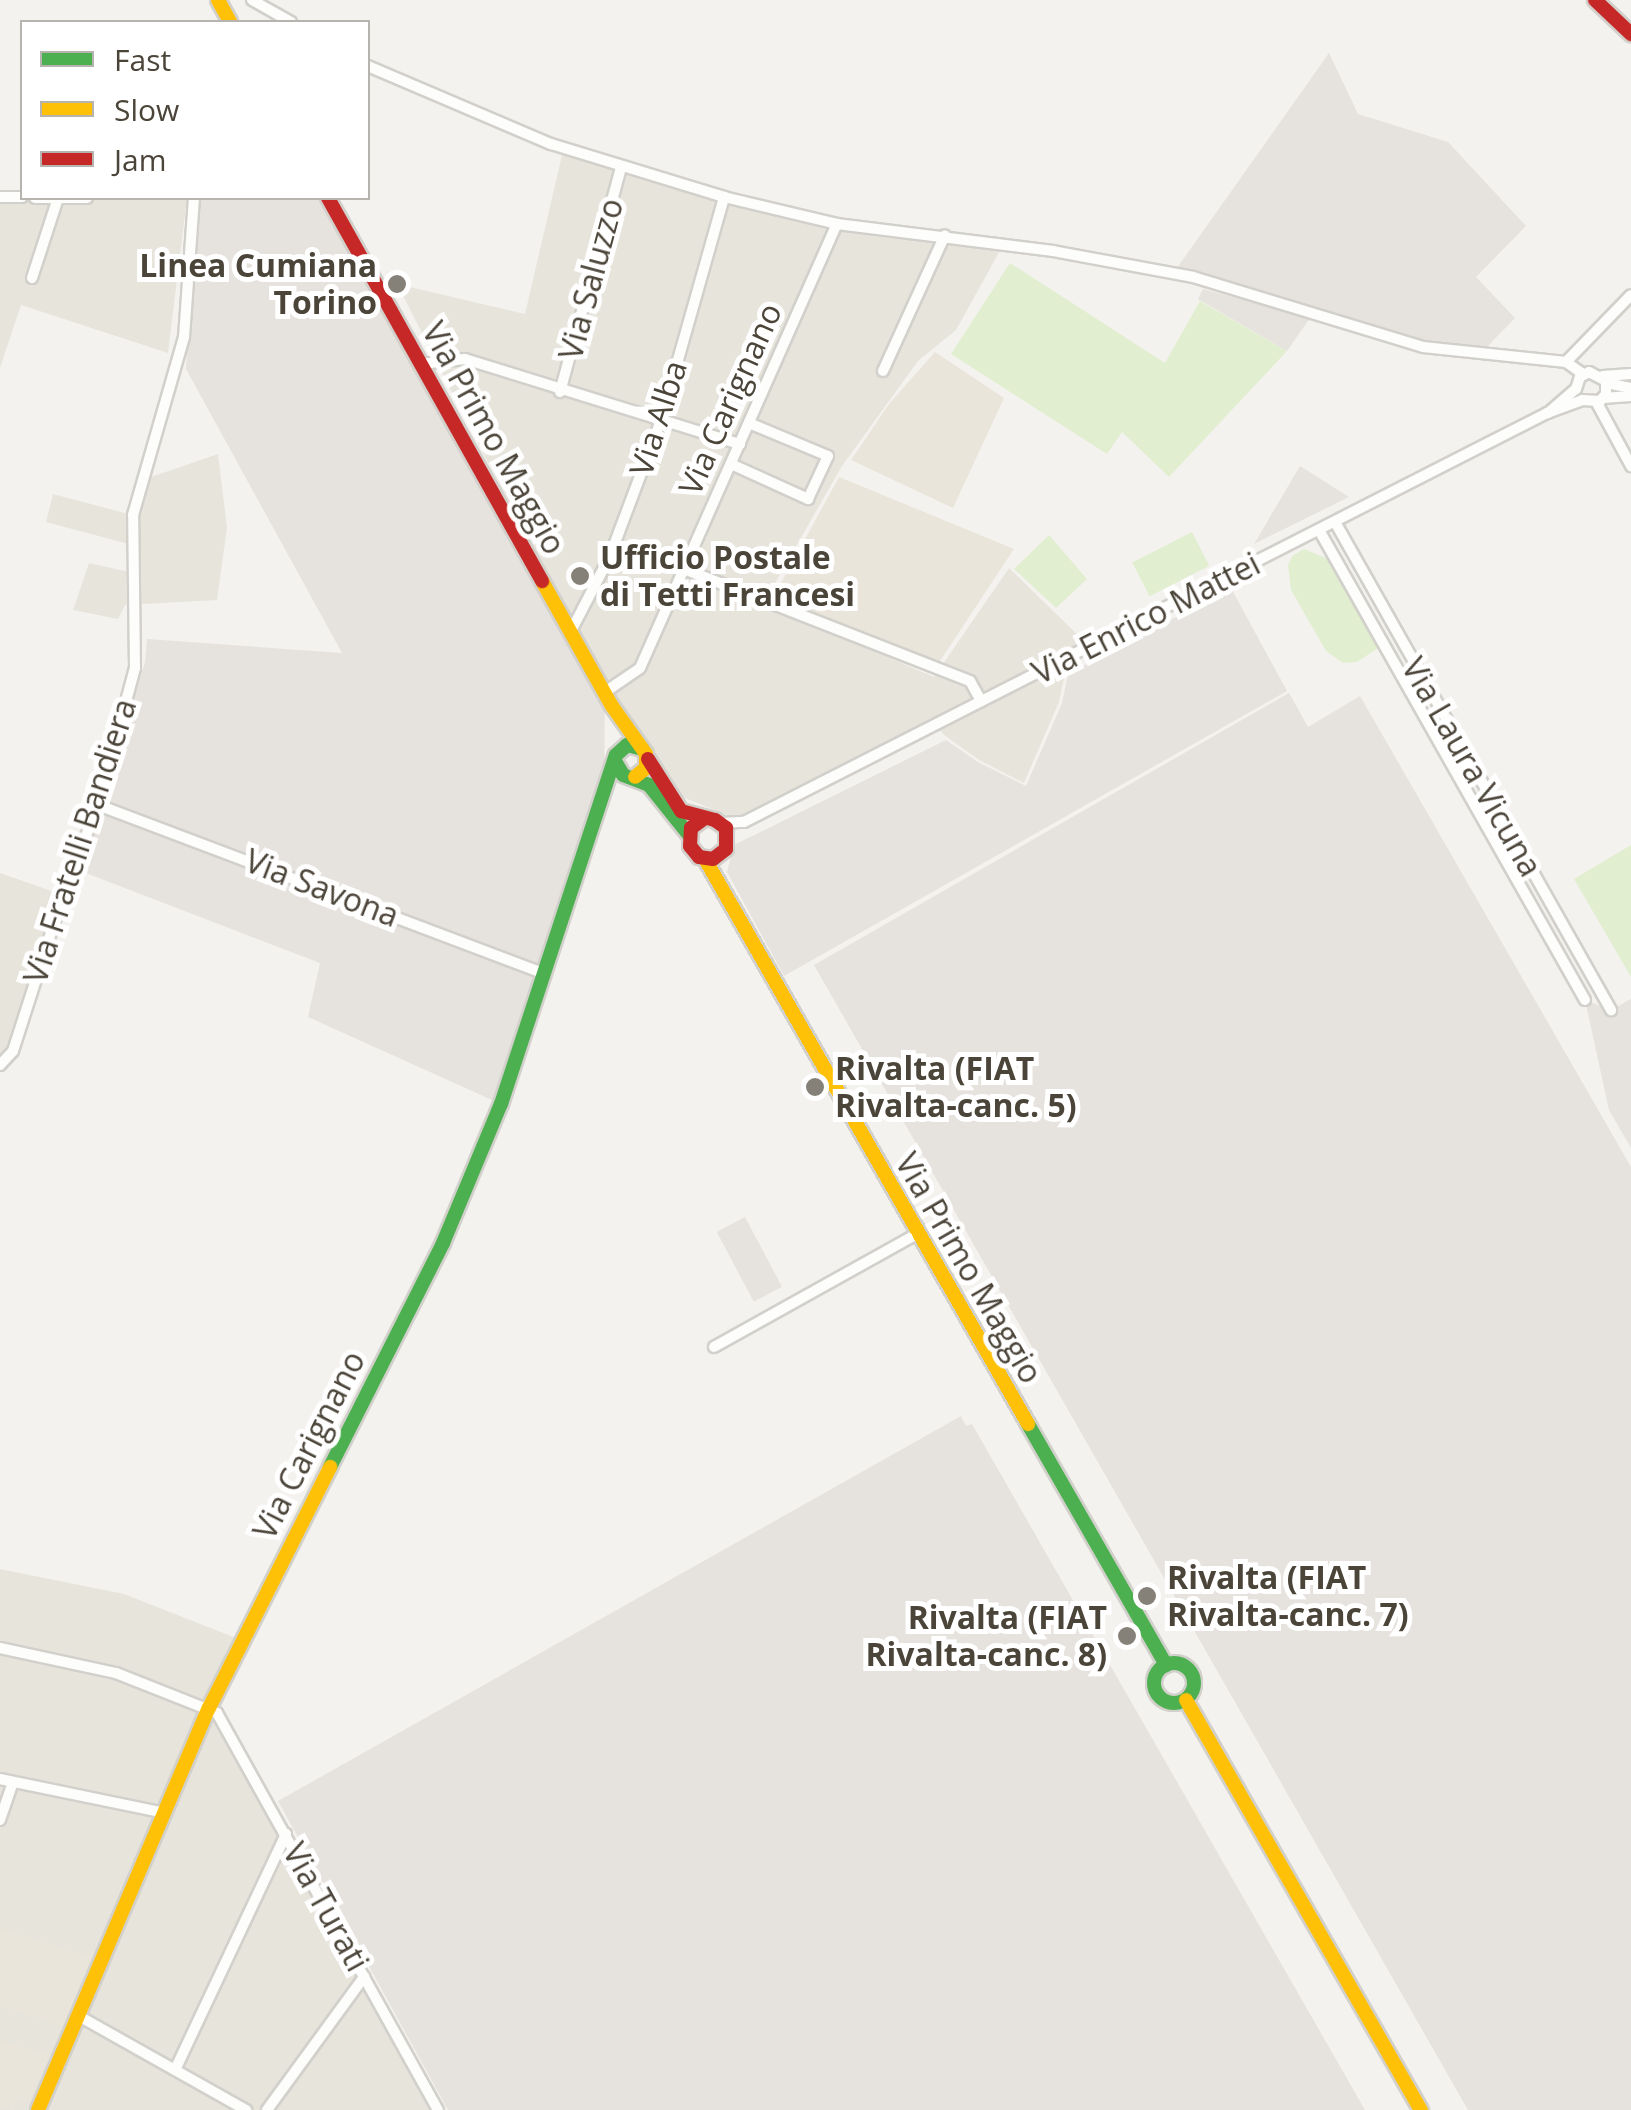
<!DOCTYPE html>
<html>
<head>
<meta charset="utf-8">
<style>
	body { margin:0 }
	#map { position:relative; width:1631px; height:2110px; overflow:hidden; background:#f4f2ee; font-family:"Open Sans",sans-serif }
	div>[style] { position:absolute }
	.residential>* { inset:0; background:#e7e4dc }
	.industrial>* { inset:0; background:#e6e2de }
	.education>* { inset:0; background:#eae5da }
	.green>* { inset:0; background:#e1eecf; transform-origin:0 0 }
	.parking>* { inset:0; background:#e6e3df; transform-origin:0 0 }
	.roads { filter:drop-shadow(2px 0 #d2d0cb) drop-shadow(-2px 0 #d2d0cb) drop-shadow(0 2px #d2d0cb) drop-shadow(0 -2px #d2d0cb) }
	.street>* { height:10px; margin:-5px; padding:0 5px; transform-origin:5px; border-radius:5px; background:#fdfdfc }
	.fast>* { height:14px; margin:-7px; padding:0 7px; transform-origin:7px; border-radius:7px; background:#4caf50 }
	.fast>.ring { margin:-7px; padding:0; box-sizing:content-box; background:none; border:14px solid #4caf50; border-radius:50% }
	.slow>* { height:14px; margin:-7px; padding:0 7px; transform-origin:7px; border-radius:7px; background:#ffc107 }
	.jam>* { height:14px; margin:-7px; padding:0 7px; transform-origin:7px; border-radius:7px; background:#c62828 }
	.dots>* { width:28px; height:28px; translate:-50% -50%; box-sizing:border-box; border:5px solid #fff; border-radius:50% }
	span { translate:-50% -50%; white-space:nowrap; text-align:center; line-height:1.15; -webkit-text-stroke:10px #fff; paint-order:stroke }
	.poi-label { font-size:32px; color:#4b4439; font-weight:700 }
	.right { translate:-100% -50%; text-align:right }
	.left { translate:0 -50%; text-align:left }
	.street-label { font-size:32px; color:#4b4439 }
	.legend { position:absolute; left:20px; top:20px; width:350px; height:180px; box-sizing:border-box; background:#fff; border:2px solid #b7b4b0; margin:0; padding:12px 18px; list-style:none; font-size:30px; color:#4b4439 }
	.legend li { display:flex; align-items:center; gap:20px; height:50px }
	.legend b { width:50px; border:2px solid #b7b4b0 }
</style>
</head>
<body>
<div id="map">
	<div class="residential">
		<div style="clip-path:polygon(562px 155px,837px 223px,1002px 247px,956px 330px,918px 361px,842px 466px,763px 604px,934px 677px,1009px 568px,1087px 644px,1065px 674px,1059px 702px,1024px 783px,979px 760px,944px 735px,931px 718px,744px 822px,665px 790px,605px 692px,397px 284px,525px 314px)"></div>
		<div style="clip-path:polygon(0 195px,187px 198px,168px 353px,21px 305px,0 368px)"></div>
		<div style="clip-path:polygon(218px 454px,227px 528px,217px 600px,125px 605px,118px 619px,73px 610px,89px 563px,139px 574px,136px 546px,46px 522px,53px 494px,136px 516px,151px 477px)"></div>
		<div style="clip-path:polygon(0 873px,63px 895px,13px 1051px,0 1063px)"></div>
		<div style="clip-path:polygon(0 1569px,124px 1594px,236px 1638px,210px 1708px,431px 2110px,0 2110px)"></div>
	</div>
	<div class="industrial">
		<div style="clip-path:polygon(1329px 53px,1358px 114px,1448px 142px,1526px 226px,1476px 277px,1515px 318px,1482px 352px,1426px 343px,1177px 268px)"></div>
		<div style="clip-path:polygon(195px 198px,328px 198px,605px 692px,604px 796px,501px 1104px,308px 1017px,320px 963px,78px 870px,145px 662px,147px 639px,342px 653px,186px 369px)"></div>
		<div style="clip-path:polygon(1289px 693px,1308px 727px,1360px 696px,1631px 1167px,1631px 2110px,1468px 2110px,814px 965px)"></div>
		<div style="clip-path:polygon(961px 1416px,966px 1426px,972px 1424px,1365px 2110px,448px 2110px,278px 1801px)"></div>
	</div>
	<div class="education">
		<div style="clip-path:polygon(935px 352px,1004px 398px,953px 508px,851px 460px,889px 404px)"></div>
		<div style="clip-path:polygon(839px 477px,1014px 549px,936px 667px,775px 594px)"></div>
		<div style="clip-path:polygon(0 1929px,91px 1957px,65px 2026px,0 2006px)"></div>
		<div style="clip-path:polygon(0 2041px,49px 2054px,29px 2102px,18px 2100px,13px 2110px,0 2108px)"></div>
	</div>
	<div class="green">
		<div style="clip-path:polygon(1010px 263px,1165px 363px,1200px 301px,1287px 351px,1169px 477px,1122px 432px,1107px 454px,951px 354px)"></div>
		<div style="left:1192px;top:532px;width:38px;height:67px;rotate:63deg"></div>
		<div style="clip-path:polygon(1049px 535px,1087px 579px,1056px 608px,1014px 569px)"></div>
		<div style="clip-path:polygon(1304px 549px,1333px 561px,1381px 646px,1357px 662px,1343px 663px,1326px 651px,1291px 590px,1288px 565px,1292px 556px)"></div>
		<div style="clip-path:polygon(1631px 845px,1631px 977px,1574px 879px)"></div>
	</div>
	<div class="parking">
		<div style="clip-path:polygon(1203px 289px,1310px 318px,1287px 351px,1198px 299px)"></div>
		<div style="clip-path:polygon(1300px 466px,1349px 497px,1254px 544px)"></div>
		<div style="clip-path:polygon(1231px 588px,1287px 691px,784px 976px,727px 872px,734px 845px,946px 740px,978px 762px,1026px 786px,1062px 703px,1068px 674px)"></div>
		<div style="clip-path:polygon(1631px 999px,1631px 1148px,1609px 1110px,1585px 1000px,1611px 1010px)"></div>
		<div style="left:745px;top:1217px;width:79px;height:32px;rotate:62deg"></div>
		<div style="left:969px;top:1428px;width:305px;height:395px;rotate:61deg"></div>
		<div style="clip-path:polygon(617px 1614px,772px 1888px,491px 2043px,457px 1981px,400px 2013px,283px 1801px)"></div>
	</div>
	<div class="roads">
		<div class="street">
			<div style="left:252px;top:0;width:45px;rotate:29.4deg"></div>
			<div style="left:368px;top:66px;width:199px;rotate:23.1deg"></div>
			<div style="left:551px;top:144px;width:181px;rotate:17deg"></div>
			<div style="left:724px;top:197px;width:116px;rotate:13.4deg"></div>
			<div style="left:837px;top:224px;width:218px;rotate:7.1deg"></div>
			<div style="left:1053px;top:251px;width:142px;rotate:10.5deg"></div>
			<div style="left:1193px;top:277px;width:240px;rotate:16.9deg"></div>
			<div style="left:1423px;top:347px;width:144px;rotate:6deg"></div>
			<div style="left:1566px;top:362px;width:21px;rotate:35deg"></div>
			<div style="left:0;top:197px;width:22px"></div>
			<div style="left:35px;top:198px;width:52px"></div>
			<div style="left:32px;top:278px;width:84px;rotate:-72deg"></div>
			<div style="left:1566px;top:362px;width:93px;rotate:-45.9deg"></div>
			<div style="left:421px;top:364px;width:44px;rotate:-6.5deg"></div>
			<div style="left:465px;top:359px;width:288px;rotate:17.2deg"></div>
			<div style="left:883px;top:371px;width:149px;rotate:-65.5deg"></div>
			<div style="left:1603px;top:376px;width:28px;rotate:-4deg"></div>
			<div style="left:1607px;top:383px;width:25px;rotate:12deg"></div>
			<div style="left:1576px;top:389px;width:13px;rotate:-72deg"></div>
			<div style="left:1580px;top:377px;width:10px;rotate:-29deg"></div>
			<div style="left:1589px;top:372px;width:19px;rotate:28deg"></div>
			<div style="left:1606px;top:381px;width:13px;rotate:90deg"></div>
			<div style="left:1606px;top:394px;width:9px;rotate:131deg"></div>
			<div style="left:1600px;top:401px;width:18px;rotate:-177deg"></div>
			<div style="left:560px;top:392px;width:233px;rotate:-74.8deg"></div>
			<div style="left:1603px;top:398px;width:28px;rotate:-4deg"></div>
			<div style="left:1597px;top:403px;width:72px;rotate:61.6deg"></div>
			<div style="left:1548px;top:413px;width:37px;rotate:-41deg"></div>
			<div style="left:731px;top:464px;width:85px;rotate:24.4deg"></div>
			<div style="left:808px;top:499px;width:47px;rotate:-65.1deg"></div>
			<div style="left:828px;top:456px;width:86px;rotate:-157.3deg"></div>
			<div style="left:1335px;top:522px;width:561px;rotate:60.51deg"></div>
			<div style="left:1319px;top:530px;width:540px;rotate:60.49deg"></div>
			<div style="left:684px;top:569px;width:307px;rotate:21.4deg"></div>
			<div style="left:970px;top:681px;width:23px;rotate:61deg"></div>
			<div style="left:571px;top:631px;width:85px;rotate:-62.5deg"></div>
			<div style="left:610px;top:556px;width:145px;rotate:-69.4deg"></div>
			<div style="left:661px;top:420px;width:232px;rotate:-74.2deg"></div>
			<div style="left:605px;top:692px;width:42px;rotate:-34.4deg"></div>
			<div style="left:640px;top:668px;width:486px;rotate:-66.1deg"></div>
			<div style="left:98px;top:805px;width:478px;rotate:20.7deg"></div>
			<div style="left:722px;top:823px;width:22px;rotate:-3deg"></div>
			<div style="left:744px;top:822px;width:901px;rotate:-26.99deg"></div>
			<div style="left:1547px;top:413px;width:37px;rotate:-20deg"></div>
			<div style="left:0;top:1065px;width:19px;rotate:-47deg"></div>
			<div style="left:13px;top:1051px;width:164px;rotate:-72.2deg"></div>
			<div style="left:63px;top:895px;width:97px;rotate:-68.7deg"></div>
			<div style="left:98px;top:805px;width:142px;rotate:-74.9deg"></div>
			<div style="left:135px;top:668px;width:153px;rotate:-90.7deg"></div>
			<div style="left:133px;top:515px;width:185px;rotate:-74deg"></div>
			<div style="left:184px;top:337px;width:139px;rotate:-85.9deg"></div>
			<div style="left:714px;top:1347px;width:232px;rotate:-29.1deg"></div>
			<div style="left:0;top:1648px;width:119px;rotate:12.2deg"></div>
			<div style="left:116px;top:1673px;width:109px;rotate:21.6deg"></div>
			<div style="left:217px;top:1713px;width:454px;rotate:60.9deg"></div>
			<div style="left:0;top:1779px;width:168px;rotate:11.6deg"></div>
			<div style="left:0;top:1820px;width:40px;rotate:-71.1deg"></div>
			<div style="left:79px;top:2016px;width:192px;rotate:29.4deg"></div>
			<div style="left:175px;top:2070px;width:261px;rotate:-64.8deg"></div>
			<div style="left:267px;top:2110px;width:165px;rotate:-53.9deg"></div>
		</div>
		<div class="fast">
			<div style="left:615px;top:761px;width:16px;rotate:60deg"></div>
			<div style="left:623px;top:775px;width:28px;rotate:21deg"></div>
			<div style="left:649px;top:785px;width:64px;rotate:51.3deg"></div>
			<div style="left:1028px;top:1424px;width:278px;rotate:60.2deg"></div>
			<div style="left:330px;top:1467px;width:251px;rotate:-63.2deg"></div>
			<div style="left:443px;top:1243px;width:151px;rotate:-67.4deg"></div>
			<div style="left:501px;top:1104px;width:367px;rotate:-71.8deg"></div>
			<div style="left:616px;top:755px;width:15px;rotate:-42deg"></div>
			<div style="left:627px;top:745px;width:16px;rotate:14deg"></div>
			<div class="ring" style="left:1154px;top:1663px;width:26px;height:26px"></div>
		</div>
		<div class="slow">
			<div style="left:218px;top:0;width:25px;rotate:61deg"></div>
			<div style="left:542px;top:581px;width:143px;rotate:60.8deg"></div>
			<div style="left:612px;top:706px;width:59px;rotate:54.7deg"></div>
			<div style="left:646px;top:754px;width:14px;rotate:90deg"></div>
			<div style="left:646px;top:768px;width:14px;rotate:141deg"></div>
			<div style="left:705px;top:859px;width:651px;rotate:60.24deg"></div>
			<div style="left:1186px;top:1700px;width:473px;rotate:60.2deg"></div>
			<div style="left:38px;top:2110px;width:437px;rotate:-67deg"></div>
			<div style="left:209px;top:1708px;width:270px;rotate:-63.3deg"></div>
		</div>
		<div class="jam">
			<div style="left:1595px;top:0;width:50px;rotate:43.4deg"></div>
			<div style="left:328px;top:198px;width:439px;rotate:60.8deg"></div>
			<div style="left:648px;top:759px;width:62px;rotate:57.6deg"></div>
			<div style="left:681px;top:811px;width:35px;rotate:15deg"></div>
			<div style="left:715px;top:820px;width:14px;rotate:36deg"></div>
			<div style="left:726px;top:828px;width:21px;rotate:90deg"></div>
			<div style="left:726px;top:849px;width:16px;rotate:142deg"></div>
			<div style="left:713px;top:859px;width:14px;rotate:-172deg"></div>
			<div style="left:699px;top:857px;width:14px;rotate:-129deg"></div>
			<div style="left:690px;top:846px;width:18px;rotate:-87deg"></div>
			<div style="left:691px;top:828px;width:14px;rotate:-36deg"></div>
		</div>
	</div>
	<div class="dots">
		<div style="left:397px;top:284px;background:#868178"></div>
		<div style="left:580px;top:576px;background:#868178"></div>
		<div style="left:815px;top:1087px;background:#868178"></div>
		<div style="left:1147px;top:1596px;background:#868178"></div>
		<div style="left:1127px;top:1636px;background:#868178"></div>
	</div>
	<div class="poi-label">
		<span class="right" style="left:377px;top:284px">Linea Cumiana<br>Torino</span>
		<span class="left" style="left:600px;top:576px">Ufficio Postale<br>di Tetti Francesi</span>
		<span class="left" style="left:835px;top:1087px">Rivalta (FIAT<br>Rivalta-canc. 5)</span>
		<span class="left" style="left:1167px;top:1596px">Rivalta (FIAT<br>Rivalta-canc. 7)</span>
		<span class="right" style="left:1107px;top:1636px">Rivalta (FIAT<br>Rivalta-canc. 8)</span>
	</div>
	<div class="street-label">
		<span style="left:591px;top:279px;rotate:-75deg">Via Saluzzo</span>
		<span style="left:730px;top:399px;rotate:-66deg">Via Carignano</span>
		<span style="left:658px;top:418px;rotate:-72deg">Via Alba</span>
		<span style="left:494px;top:438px;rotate:61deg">Via Primo Maggio</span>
		<span style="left:1146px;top:618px;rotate:-27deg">Via Enrico Mattei</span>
		<span style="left:1472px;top:767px;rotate:60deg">Via Laura Vicuna</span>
		<span style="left:80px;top:841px;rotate:-72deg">Via Fratelli Bandiera</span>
		<span style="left:322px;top:888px;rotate:21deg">Via Savona</span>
		<span style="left:969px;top:1268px;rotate:60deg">Via Primo Maggio</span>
		<span style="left:309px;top:1445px;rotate:-63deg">Via Carignano</span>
		<span style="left:326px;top:1907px;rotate:61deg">Via Turati</span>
	</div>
	<ul class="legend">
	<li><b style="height:12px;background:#4caf50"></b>Fast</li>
	<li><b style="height:12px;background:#ffc107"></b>Slow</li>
	<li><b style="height:12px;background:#c62828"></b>Jam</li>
	</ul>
</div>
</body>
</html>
